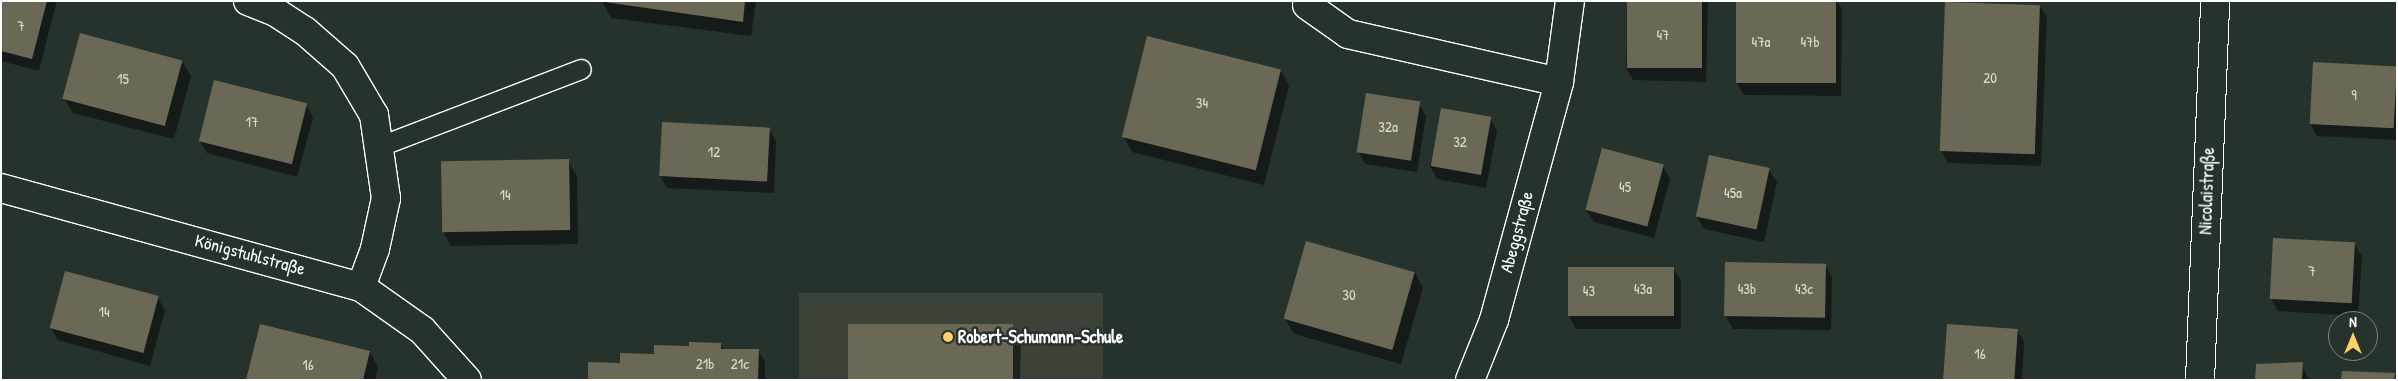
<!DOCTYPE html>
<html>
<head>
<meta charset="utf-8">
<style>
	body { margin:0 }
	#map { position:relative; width:2398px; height:381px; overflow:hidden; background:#26332d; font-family:"Patrick Hand",sans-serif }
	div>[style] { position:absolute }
	.built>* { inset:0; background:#3b4339; transform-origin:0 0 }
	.shadow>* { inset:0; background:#0007 }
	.building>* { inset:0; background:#6b6955; transform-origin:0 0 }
	.roads { filter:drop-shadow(1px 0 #fff) drop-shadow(-1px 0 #fff) drop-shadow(0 1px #fff) drop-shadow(0 -1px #fff) }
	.service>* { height:19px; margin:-9.5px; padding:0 9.5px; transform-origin:9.5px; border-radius:9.5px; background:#26332d }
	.minor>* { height:28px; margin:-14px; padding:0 14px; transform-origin:14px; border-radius:14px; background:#26332d }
	.dots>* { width:14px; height:14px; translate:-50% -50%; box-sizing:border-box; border:2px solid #26332d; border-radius:50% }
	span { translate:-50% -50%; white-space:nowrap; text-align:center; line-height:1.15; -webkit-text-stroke:5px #26332d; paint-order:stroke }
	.number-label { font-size:15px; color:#dadad4 }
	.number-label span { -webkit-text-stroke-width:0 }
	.street-label { font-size:18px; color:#fff }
	.poi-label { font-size:18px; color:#fff; font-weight:700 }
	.left { translate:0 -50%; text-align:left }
	.frame { position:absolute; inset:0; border:2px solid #fff; pointer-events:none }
	.north { position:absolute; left:2328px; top:311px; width:50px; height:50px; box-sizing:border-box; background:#26332d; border:1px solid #7d8581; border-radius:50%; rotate:0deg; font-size:14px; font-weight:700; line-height:20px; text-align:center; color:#fff }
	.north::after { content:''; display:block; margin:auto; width:18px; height:22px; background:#ffd166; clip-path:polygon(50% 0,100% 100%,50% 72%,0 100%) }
</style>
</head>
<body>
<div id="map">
	<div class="built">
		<div style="left:799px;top:293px;width:304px;height:87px"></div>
	</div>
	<div class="shadow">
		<div style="clip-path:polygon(1px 1px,55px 1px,56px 4px,39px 71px,1px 61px)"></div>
		<div style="clip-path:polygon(602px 1px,756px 1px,751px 36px,611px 18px)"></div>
		<div style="clip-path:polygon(1628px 1px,1708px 1px,1706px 82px,1633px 80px,1626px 68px)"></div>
		<div style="clip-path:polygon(1737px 1px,1837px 1px,1842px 9px,1841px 96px,1744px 95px,1737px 83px)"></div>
		<div style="clip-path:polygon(2040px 6px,2047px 18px,2041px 166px,1948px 163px,1941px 151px)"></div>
		<div style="clip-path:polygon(1148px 37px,1281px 71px,1289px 86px,1264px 185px,1132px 152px,1124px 137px)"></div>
		<div style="clip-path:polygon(182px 61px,191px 76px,174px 139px,73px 113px,64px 98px)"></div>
		<div style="clip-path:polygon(2397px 68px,2397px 140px,2317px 136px,2310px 123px)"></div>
		<div style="clip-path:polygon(1419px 104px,1426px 116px,1417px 172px,1365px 164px,1358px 151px)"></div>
		<div style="clip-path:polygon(306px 105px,313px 118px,297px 177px,207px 153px,199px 140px)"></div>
		<div style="clip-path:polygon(1442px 109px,1490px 118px,1497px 131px,1486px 188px,1437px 179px,1430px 166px)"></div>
		<div style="clip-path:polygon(769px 129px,776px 141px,774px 193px,667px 188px,660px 175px)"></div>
		<div style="clip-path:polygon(568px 161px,577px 176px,578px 244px,451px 246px,443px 231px)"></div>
		<div style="clip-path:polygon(1663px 166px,1670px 179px,1654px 238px,1594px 222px,1586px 210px)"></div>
		<div style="clip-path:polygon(1769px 170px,1777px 182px,1764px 242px,1704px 229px,1697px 217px)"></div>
		<div style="clip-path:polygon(2354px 244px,2362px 256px,2358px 316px,2278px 311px,2271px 299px)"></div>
		<div style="clip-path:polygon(1727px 263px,1825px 265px,1832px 277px,1831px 330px,1733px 329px,1726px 316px)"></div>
		<div style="clip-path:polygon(1569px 268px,1673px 268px,1681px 280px,1681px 329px,1576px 329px,1569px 316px)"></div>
		<div style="clip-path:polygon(1415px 273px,1423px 288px,1401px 364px,1294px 334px,1285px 319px)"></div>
		<div style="clip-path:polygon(158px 298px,165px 310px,150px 366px,58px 340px,51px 328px)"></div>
		<div style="clip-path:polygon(1012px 326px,1021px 340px,1020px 380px,848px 380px)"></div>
		<div style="clip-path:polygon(2017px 330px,2024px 342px,2022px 380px,1944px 380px)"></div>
		<div style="clip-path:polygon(721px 344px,724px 350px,758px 350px,765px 362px,765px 380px,589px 380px,621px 364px,653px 355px)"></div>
		<div style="clip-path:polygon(370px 352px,378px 367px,375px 380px,248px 380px)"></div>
		<div style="clip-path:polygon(2302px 364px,2309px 380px,2256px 380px)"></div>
	</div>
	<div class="building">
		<div style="clip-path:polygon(1px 1px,47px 1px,32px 59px,1px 51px)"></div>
		<div style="clip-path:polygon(598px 1px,745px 1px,743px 22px)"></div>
		<div style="left:1627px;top:1px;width:75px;height:67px"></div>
		<div style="left:1736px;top:1px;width:100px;height:82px"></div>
		<div style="left:1945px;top:2px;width:95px;height:149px;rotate:2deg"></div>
		<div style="left:80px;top:33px;width:106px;height:68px;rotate:15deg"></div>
		<div style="left:1147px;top:36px;width:138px;height:104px;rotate:14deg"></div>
		<div style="left:2313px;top:62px;width:84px;height:62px;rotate:3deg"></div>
		<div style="left:214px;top:80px;width:96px;height:63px;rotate:14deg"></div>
		<div style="left:1366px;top:93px;width:55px;height:60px;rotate:9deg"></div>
		<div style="left:1441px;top:108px;width:51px;height:59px;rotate:10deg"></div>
		<div style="left:662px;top:122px;width:108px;height:54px;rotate:3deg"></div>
		<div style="left:1602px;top:148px;width:64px;height:64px;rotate:15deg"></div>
		<div style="left:1709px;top:155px;width:62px;height:63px;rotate:12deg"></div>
		<div style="left:569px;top:159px;width:71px;height:128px;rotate:89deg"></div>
		<div style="left:2273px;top:238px;width:82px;height:61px;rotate:3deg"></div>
		<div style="left:1306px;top:241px;width:113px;height:81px;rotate:16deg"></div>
		<div style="left:1725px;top:262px;width:101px;height:54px;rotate:1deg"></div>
		<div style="left:1568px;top:267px;width:106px;height:49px"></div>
		<div style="left:65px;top:271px;width:97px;height:59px;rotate:15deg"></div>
		<div style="clip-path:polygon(260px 324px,370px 351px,363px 380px,246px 380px)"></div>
		<div style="left:848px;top:324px;width:165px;height:56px"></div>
		<div style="left:1947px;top:324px;width:71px;height:56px;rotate:4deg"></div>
		<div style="clip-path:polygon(689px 342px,721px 343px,721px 349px,759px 349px,758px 380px,588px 380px,588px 362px,620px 363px,620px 353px,654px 354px,654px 345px,689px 346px)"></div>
		<div style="clip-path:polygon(2303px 362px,2302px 380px,2255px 380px,2256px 364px)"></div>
		<div style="clip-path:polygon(2342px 371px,2395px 373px,2394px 380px,2341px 380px)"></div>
	</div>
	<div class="roads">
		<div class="service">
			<div style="left:380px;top:146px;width:215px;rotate:-21deg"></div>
		</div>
		<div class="minor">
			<div style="left:248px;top:1px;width:31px;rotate:22deg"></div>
			<div style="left:277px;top:13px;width:33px;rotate:33deg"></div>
			<div style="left:305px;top:31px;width:53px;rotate:41.2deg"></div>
			<div style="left:345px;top:66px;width:57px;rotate:59.4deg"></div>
			<div style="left:374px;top:115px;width:84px;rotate:81.8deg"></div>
			<div style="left:386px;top:198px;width:52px;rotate:102.2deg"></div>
			<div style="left:375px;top:249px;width:40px;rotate:110.2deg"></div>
			<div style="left:1307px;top:5px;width:50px;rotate:35.3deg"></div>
			<div style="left:1348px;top:34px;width:216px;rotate:12.8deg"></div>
			<div style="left:1px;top:188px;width:373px;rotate:15.4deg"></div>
			<div style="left:361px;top:287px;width:75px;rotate:35.2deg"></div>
			<div style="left:422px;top:330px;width:67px;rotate:48deg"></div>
			<div style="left:1470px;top:380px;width:65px;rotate:-68.2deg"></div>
			<div style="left:1494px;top:320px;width:247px;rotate:-74.7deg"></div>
			<div style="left:1559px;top:82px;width:82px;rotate:-82.3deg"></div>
			<div style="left:2200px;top:380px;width:379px;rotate:-87.7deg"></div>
		</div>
	</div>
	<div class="dots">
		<div style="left:948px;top:337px;background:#ffd166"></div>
	</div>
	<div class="number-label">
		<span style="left:21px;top:26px">7</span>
		<span style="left:1663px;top:35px">47</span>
		<span style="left:1761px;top:42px">47a</span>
		<span style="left:1810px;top:42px">47b</span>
		<span style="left:1990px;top:78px">20</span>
		<span style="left:123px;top:79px">15</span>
		<span style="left:2354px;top:95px">9</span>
		<span style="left:1202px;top:103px">34</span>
		<span style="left:252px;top:122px">17</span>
		<span style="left:1388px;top:127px">32a</span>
		<span style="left:1460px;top:142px">32</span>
		<span style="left:714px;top:152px">12</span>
		<span style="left:1625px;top:187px">45</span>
		<span style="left:1733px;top:193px">45a</span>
		<span style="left:505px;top:195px">14</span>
		<span style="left:2312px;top:271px">7</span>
		<span style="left:1643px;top:289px">43a</span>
		<span style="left:1747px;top:289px">43b</span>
		<span style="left:1804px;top:289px">43c</span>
		<span style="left:1589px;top:291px">43</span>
		<span style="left:1349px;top:295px">30</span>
		<span style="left:104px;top:312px">14</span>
		<span style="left:1980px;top:354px">16</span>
		<span style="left:705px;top:364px">21b</span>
		<span style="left:740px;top:364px">21c</span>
		<span style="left:308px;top:365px">16</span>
	</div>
	<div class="street-label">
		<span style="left:2207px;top:191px;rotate:-88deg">Nicolaistraße</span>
		<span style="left:1517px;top:232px;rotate:-75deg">Abeggstraße</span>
		<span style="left:250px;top:255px;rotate:15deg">Königstuhlstraße</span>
	</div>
	<div class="poi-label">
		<span class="left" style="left:958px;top:337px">Robert-Schumann-Schule</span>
	</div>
	<div class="frame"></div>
	<div class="north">N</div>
</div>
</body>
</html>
